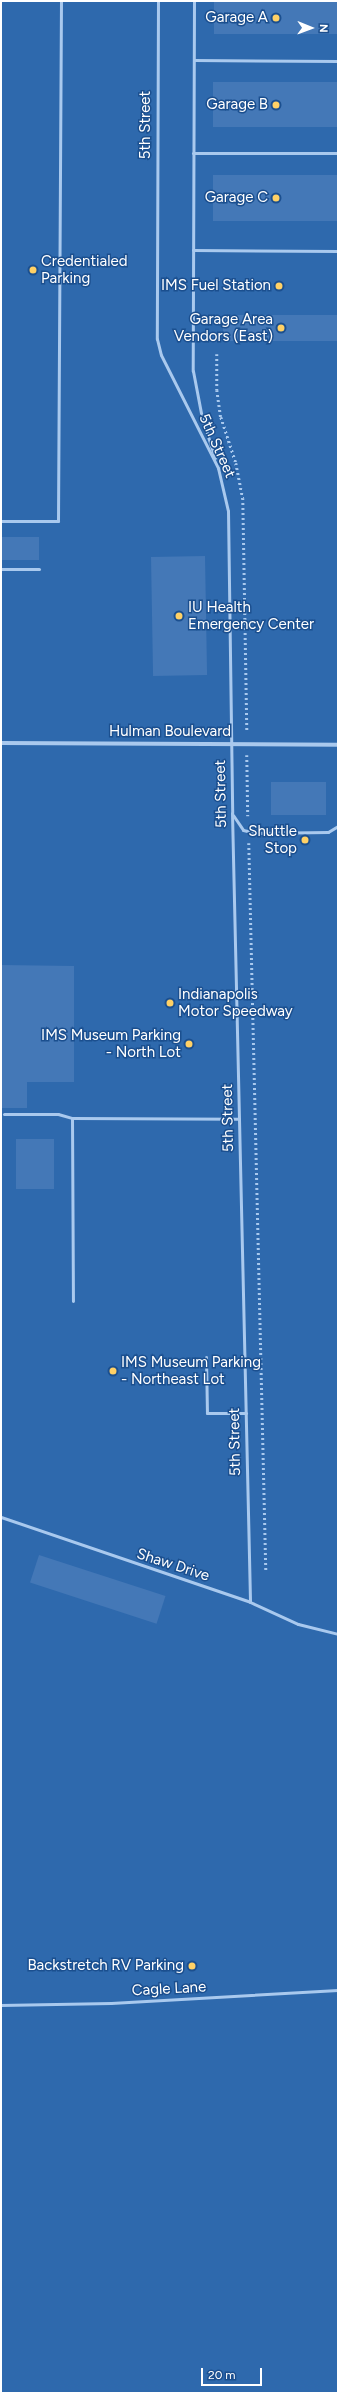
<!DOCTYPE html>
<html>
<head>
<meta charset="utf-8">
<style>
	body { margin:0 }
	#map { position:relative; width:339px; height:2394px; overflow:hidden; background:#1b4f8f; font-family:Figtree,sans-serif }
	div>[style] { position:absolute }
	.green>* { inset:0; background:#2e69ad; transform-origin:0 0 }
	.building>* { inset:0; background:#4478b7; transform-origin:0 0 }
	.path>* { height:2.5px; margin-top:-1.25px; transform-origin:0; background:repeating-linear-gradient(90deg,#a9c9ee 0 2px,transparent 0 5px) }
	.lane>* { height:3px; margin:-1.5px; padding:0 1.5px; transform-origin:1.5px; border-radius:1.5px; background:#a9c9ee }
	.street>* { height:4px; margin:-2px; padding:0 2px; transform-origin:2px; border-radius:2px; background:#a9c9ee }
	.dots>* { width:11px; height:11px; translate:-50% -50%; box-sizing:border-box; border:2px solid #1b4f8f; border-radius:50% }
	span { translate:-50% -50%; white-space:nowrap; text-align:center; line-height:1.15; -webkit-text-stroke:3px #1b4f8f; paint-order:stroke }
	.poi-label { font-size:15px; color:#fff }
	.right { translate:-100% -50%; text-align:right }
	.left { translate:0 -50%; text-align:left }
	.street-label { font-size:15px; color:#fff }
	.frame { position:absolute; inset:0; border:2px solid #fff; pointer-events:none }
	.north { position:absolute; left:291px; top:8px; width:40px; height:40px; -webkit-text-stroke:3px #1b4f8f; paint-order:stroke; rotate:91deg; font-size:11px; font-weight:700; line-height:16px; text-align:center; color:#fff }
	.north::after { content:''; display:block; margin:auto; width:14px; height:18px; background:#fff; clip-path:polygon(50% 0,100% 100%,50% 72%,0 100%) }
	.scale { position:absolute; left:201px; top:2368px; width:61px; height:18px; box-sizing:border-box; border:2px solid #fff; border-top:0; padding-left:5px; font-size:12px; line-height:14px; white-space:nowrap; color:#fff; -webkit-text-stroke:3px #1b4f8f; paint-order:stroke }
</style>
</head>
<body>
<div id="map">
	<div class="green">
		<div style="left:1px;top:1px;width:337px;height:2021px"></div>
		<div style="left:338px;top:2009px;width:384px;height:337px;rotate:90deg"></div>
	</div>
	<div class="building">
		<div style="left:214px;top:1px;width:124px;height:33px"></div>
		<div style="left:213px;top:82px;width:125px;height:45px"></div>
		<div style="left:213px;top:175px;width:125px;height:46px"></div>
		<div style="left:223px;top:315px;width:115px;height:26px"></div>
		<div style="left:39px;top:537px;width:23px;height:38px;rotate:90deg"></div>
		<div style="left:205px;top:556px;width:119px;height:54px;rotate:89deg"></div>
		<div style="left:271px;top:782px;width:55px;height:33px"></div>
		<div style="clip-path:polygon(1px 965px,74px 966px,74px 1082px,27px 1082px,27px 1108px,1px 1108px)"></div>
		<div style="left:16px;top:1139px;width:38px;height:50px"></div>
		<div style="left:39px;top:1555px;width:133px;height:29px;rotate:18deg"></div>
	</div>
	<div class="path">
		<div style="left:217px;top:354px;width:36px;rotate:90deg"></div>
		<div style="left:217px;top:390px;width:27px;rotate:82deg"></div>
		<div style="left:221px;top:417px;width:48px;rotate:71.9deg"></div>
		<div style="left:236px;top:463px;width:36px;rotate:79deg"></div>
		<div style="left:243px;top:498px;width:234px;rotate:89deg"></div>
		<div style="left:247px;top:755px;width:61px;rotate:89.1deg"></div>
		<div style="left:249px;top:843px;width:728px;rotate:88.66deg"></div>
	</div>
	<div class="lane">
		<div style="left:158px;top:1px;width:338px;rotate:90.2deg"></div>
		<div style="left:157px;top:339px;width:16px;rotate:76deg"></div>
		<div style="left:161px;top:355px;width:127px;rotate:63.2deg"></div>
		<div style="left:218px;top:468px;width:44px;rotate:76.9deg"></div>
		<div style="left:228px;top:511px;width:302px;rotate:89.2deg"></div>
		<div style="left:232px;top:813px;width:789px;rotate:88.69deg"></div>
		<div style="left:194px;top:1px;width:370px;rotate:90.2deg"></div>
		<div style="left:193px;top:371px;width:48px;rotate:79.2deg"></div>
		<div style="left:202px;top:418px;width:42px;rotate:72deg"></div>
		<div style="left:194px;top:60px;width:144px;rotate:0.4deg"></div>
		<div style="left:193px;top:153px;width:145px"></div>
		<div style="left:193px;top:250px;width:145px;rotate:0.4deg"></div>
		<div style="left:1px;top:521px;width:57px"></div>
		<div style="left:58px;top:521px;width:520px;rotate:-89.67deg"></div>
		<div style="left:1px;top:569px;width:38px"></div>
		<div style="left:233px;top:815px;width:18px;rotate:56deg"></div>
		<div style="left:243px;top:830px;width:13px;rotate:13deg"></div>
		<div style="left:256px;top:833px;width:72px;rotate:-0.8deg"></div>
		<div style="left:328px;top:832px;width:12px;rotate:-31deg"></div>
		<div style="left:4px;top:1114px;width:54px"></div>
		<div style="left:58px;top:1114px;width:15px;rotate:16deg"></div>
		<div style="left:72px;top:1118px;width:167px;rotate:0.3deg"></div>
		<div style="left:72px;top:1118px;width:183px;rotate:89.7deg"></div>
		<div style="left:206px;top:1357px;width:56px;rotate:89deg"></div>
		<div style="left:207px;top:1413px;width:39px"></div>
		<div style="left:1px;top:1517px;width:263px;rotate:18.8deg"></div>
		<div style="left:250px;top:1602px;width:53px;rotate:24.6deg"></div>
		<div style="left:298px;top:1624px;width:41px;rotate:14deg"></div>
		<div style="left:1px;top:2005px;width:110px;rotate:-1deg"></div>
		<div style="left:111px;top:2003px;width:227px;rotate:-3.3deg"></div>
	</div>
	<div class="street">
		<div style="left:1px;top:743px;width:337px;rotate:0.3deg"></div>
	</div>
	<div class="dots">
		<div style="left:276px;top:18px;background:#ffd166"></div>
		<div style="left:276px;top:105px;background:#ffd166"></div>
		<div style="left:276px;top:198px;background:#ffd166"></div>
		<div style="left:33px;top:270px;background:#ffd166"></div>
		<div style="left:279px;top:286px;background:#ffd166"></div>
		<div style="left:281px;top:328px;background:#ffd166"></div>
		<div style="left:179px;top:616px;background:#ffd166"></div>
		<div style="left:305px;top:840px;background:#ffd166"></div>
		<div style="left:170px;top:1003px;background:#ffd166"></div>
		<div style="left:189px;top:1044px;background:#ffd166"></div>
		<div style="left:113px;top:1371px;background:#ffd166"></div>
		<div style="left:192px;top:1966px;background:#ffd166"></div>
	</div>
	<div class="poi-label">
		<span class="right" style="left:268px;top:18px">Garage A</span>
		<span class="right" style="left:268px;top:105px">Garage B</span>
		<span class="right" style="left:268px;top:198px">Garage C</span>
		<span class="left" style="left:41px;top:270px">Credentialed<br>Parking</span>
		<span class="right" style="left:271px;top:286px">IMS Fuel Station</span>
		<span class="right" style="left:273px;top:328px">Garage Area<br>Vendors (East)</span>
		<span class="left" style="left:188px;top:616px">IU Health<br>Emergency Center</span>
		<span class="right" style="left:297px;top:840px">Shuttle<br>Stop</span>
		<span class="left" style="left:178px;top:1003px">Indianapolis<br>Motor Speedway</span>
		<span class="right" style="left:181px;top:1044px">IMS Museum Parking<br>- North Lot</span>
		<span class="left" style="left:121px;top:1371px">IMS Museum Parking<br>- Northeast Lot</span>
		<span class="right" style="left:184px;top:1966px">Backstretch RV Parking</span>
	</div>
	<div class="street-label">
		<span style="left:146px;top:125px;rotate:-90deg">5th Street</span>
		<span style="left:217px;top:446px;rotate:66deg">5th Street</span>
		<span style="left:170px;top:732px">Hulman Boulevard</span>
		<span style="left:221px;top:794px;rotate:-91deg">5th Street</span>
		<span style="left:228px;top:1118px;rotate:-91deg">5th Street</span>
		<span style="left:235px;top:1442px;rotate:-91deg">5th Street</span>
		<span style="left:173px;top:1565px;rotate:18deg">Shaw Drive</span>
		<span style="left:169px;top:1989px;rotate:-3deg">Cagle Lane</span>
	</div>
	<div class="frame"></div>
	<div class="north">N</div>
	<div class="scale">20 m</div>
</div>
</body>
</html>
